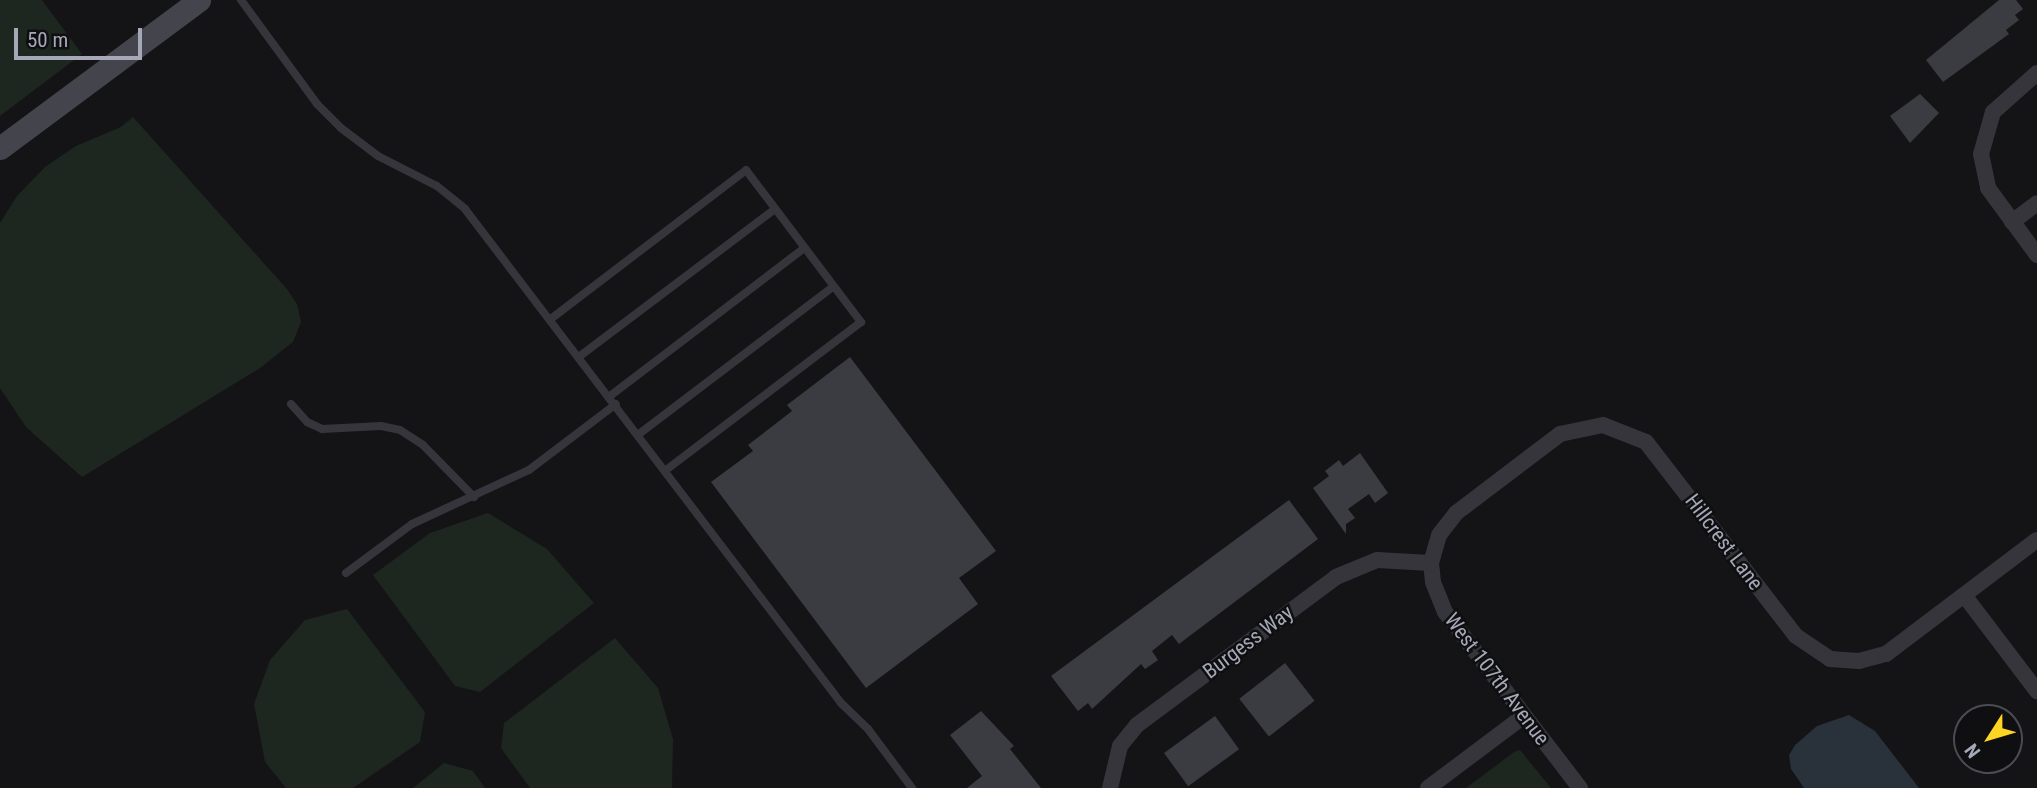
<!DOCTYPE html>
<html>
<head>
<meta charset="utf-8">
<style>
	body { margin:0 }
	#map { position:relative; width:2037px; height:788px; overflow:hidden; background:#141416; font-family:"Roboto Condensed",sans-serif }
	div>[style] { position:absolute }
	.green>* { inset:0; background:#1e2620 }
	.water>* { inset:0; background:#29313b }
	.building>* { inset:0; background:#3b3c41; transform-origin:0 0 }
	.lane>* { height:8px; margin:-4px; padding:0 4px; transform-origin:4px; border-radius:4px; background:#35353b }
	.street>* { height:16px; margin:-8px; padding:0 8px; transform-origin:8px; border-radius:8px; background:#35353b }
	.secondary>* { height:23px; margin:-11.5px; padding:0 11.5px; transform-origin:11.5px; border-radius:11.5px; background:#43444c }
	span { translate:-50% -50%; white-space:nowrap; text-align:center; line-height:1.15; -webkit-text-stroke:5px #0f0f11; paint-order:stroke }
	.street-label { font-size:21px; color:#a5a8b7 }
	.north { position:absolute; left:1953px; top:704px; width:70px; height:70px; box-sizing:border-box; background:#0f0f11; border:2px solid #4b4c53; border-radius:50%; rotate:233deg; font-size:19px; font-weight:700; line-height:28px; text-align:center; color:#a5a8b7 }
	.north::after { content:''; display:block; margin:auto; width:24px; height:32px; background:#ffd523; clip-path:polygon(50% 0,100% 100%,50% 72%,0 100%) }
	.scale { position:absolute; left:14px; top:28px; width:128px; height:32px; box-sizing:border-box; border:4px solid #a5a8b7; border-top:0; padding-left:9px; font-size:21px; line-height:24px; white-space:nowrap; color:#a5a8b7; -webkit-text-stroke:5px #0f0f11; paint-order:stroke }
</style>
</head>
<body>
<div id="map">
	<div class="green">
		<div style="clip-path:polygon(0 0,42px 0,82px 54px,0 116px)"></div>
		<div style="clip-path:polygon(133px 117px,287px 289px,297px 304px,301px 322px,293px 342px,260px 368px,82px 477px,26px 427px,0 388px,0 223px,17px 196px,45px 167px,76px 146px,121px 127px)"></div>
		<div style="clip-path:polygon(488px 513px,547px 549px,594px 603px,480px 692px,455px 686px,373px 575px,430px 533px)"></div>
		<div style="clip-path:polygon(347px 609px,425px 712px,420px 742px,353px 788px,286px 788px,265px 762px,254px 704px,270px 660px,305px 620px)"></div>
		<div style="clip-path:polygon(615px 638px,658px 688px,673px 739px,672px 788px,530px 788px,501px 748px,504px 723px)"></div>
		<div style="clip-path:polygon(1520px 750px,1551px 788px,1466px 788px,1514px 752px)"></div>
		<div style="clip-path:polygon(444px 763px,473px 771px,485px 788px,413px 788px)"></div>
	</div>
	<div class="water">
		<div style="clip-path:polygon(1849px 715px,1875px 731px,1919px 788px,1804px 788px,1791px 769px,1789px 755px,1795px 745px,1817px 726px)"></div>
	</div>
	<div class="building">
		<div style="clip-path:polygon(1999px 0,2016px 0,2023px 9px,2015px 15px,2019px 20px,2006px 30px,2009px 34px,1943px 82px,1926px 60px)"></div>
		<div style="clip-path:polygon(1920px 94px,1939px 113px,1910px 143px,1890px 116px)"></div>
		<div style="clip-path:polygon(850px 357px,996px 551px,959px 578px,978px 604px,866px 688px,711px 482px,753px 451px,748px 445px,792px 411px,787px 405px)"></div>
		<div style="clip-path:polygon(1360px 453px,1388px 493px,1375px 503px,1369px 494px,1348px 509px,1355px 518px,1346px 524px,1346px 534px,1313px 488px,1329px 476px,1325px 471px,1339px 460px,1343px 466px)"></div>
		<div style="clip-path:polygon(1289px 500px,1318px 539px,1179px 644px,1172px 635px,1152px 651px,1158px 660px,1145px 669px,1141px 664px,1092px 709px,1088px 703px,1078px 711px,1051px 676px)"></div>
		<div style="left:1285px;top:663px;width:48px;height:58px;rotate:52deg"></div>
		<div style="clip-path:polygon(981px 711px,1014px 746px,1010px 749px,1041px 788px,967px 788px,982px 776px,950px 735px)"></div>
		<div style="left:1215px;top:716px;width:41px;height:63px;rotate:54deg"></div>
	</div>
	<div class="lane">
		<div style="left:241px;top:0;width:129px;rotate:53.8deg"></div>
		<div style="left:317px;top:104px;width:34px;rotate:45deg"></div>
		<div style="left:341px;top:128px;width:46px;rotate:37.1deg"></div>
		<div style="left:378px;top:156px;width:66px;rotate:27deg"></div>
		<div style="left:437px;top:186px;width:36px;rotate:39deg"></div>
		<div style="left:465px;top:209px;width:621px;rotate:52.72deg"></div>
		<div style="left:841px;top:703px;width:37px;rotate:44deg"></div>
		<div style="left:868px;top:729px;width:74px;rotate:53.3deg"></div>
		<div style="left:552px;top:318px;width:244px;rotate:-37.3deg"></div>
		<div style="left:746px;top:170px;width:191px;rotate:52.9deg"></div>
		<div style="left:861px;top:322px;width:245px;rotate:142.8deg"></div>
		<div style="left:580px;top:356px;width:244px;rotate:-37deg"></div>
		<div style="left:610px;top:396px;width:244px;rotate:-37.3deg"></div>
		<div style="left:291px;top:404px;width:24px;rotate:48deg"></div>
		<div style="left:307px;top:422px;width:17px;rotate:25deg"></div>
		<div style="left:322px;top:429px;width:59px;rotate:-2.9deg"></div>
		<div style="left:381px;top:426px;width:19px;rotate:12deg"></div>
		<div style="left:400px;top:430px;width:27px;rotate:33deg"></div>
		<div style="left:423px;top:445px;width:73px;rotate:45.6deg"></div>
		<div style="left:639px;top:434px;width:243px;rotate:-37.2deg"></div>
		<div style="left:346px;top:573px;width:82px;rotate:-36.6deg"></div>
		<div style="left:412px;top:524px;width:129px;rotate:-24.8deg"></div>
		<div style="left:529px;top:470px;width:109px;rotate:-37.2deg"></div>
	</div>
	<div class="street">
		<div style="left:2037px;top:73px;width:59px;rotate:138.4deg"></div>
		<div style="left:1993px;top:112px;width:44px;rotate:105.9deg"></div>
		<div style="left:1981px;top:154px;width:35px;rotate:78deg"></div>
		<div style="left:1988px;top:188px;width:83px;rotate:53.8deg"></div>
		<div style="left:2012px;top:222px;width:31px;rotate:-37deg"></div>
		<div style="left:1964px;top:595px;width:121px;rotate:52.8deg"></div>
		<div style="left:1110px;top:788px;width:43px;rotate:-76.6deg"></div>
		<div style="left:1120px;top:746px;width:27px;rotate:-51deg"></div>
		<div style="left:1137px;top:725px;width:248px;rotate:-36.6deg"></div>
		<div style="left:1336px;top:577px;width:44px;rotate:-22.5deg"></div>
		<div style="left:1377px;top:560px;width:54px;rotate:3.2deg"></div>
		<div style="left:1428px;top:788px;width:120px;rotate:-36.9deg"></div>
		<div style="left:1580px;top:788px;width:222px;rotate:-127.5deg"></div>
		<div style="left:1445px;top:612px;width:32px;rotate:-112deg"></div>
		<div style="left:1433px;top:582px;width:19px;rotate:-96deg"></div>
		<div style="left:1431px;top:563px;width:29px;rotate:-74deg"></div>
		<div style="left:1439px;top:535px;width:28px;rotate:-52deg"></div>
		<div style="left:1456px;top:513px;width:131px;rotate:-37.2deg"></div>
		<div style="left:1560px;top:434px;width:44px;rotate:-11.8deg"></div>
		<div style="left:1603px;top:425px;width:46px;rotate:21.6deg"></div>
		<div style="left:1646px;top:442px;width:245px;rotate:52.3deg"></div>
		<div style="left:1796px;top:636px;width:41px;rotate:34.1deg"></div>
		<div style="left:1830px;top:659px;width:29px;rotate:4deg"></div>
		<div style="left:1859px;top:661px;width:28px;rotate:-15deg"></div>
		<div style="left:1886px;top:654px;width:189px;rotate:-37.1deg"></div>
	</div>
	<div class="secondary">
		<div style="left:0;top:148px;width:248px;rotate:-36.6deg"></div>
	</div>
	<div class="street-label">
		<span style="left:1724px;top:542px;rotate:53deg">Hillcrest Lane</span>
		<span style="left:1248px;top:642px;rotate:-37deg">Burgess Way</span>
		<span style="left:1497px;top:679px;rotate:53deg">West 107th Avenue</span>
	</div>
	<div class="north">N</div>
	<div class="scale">50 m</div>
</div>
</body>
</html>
